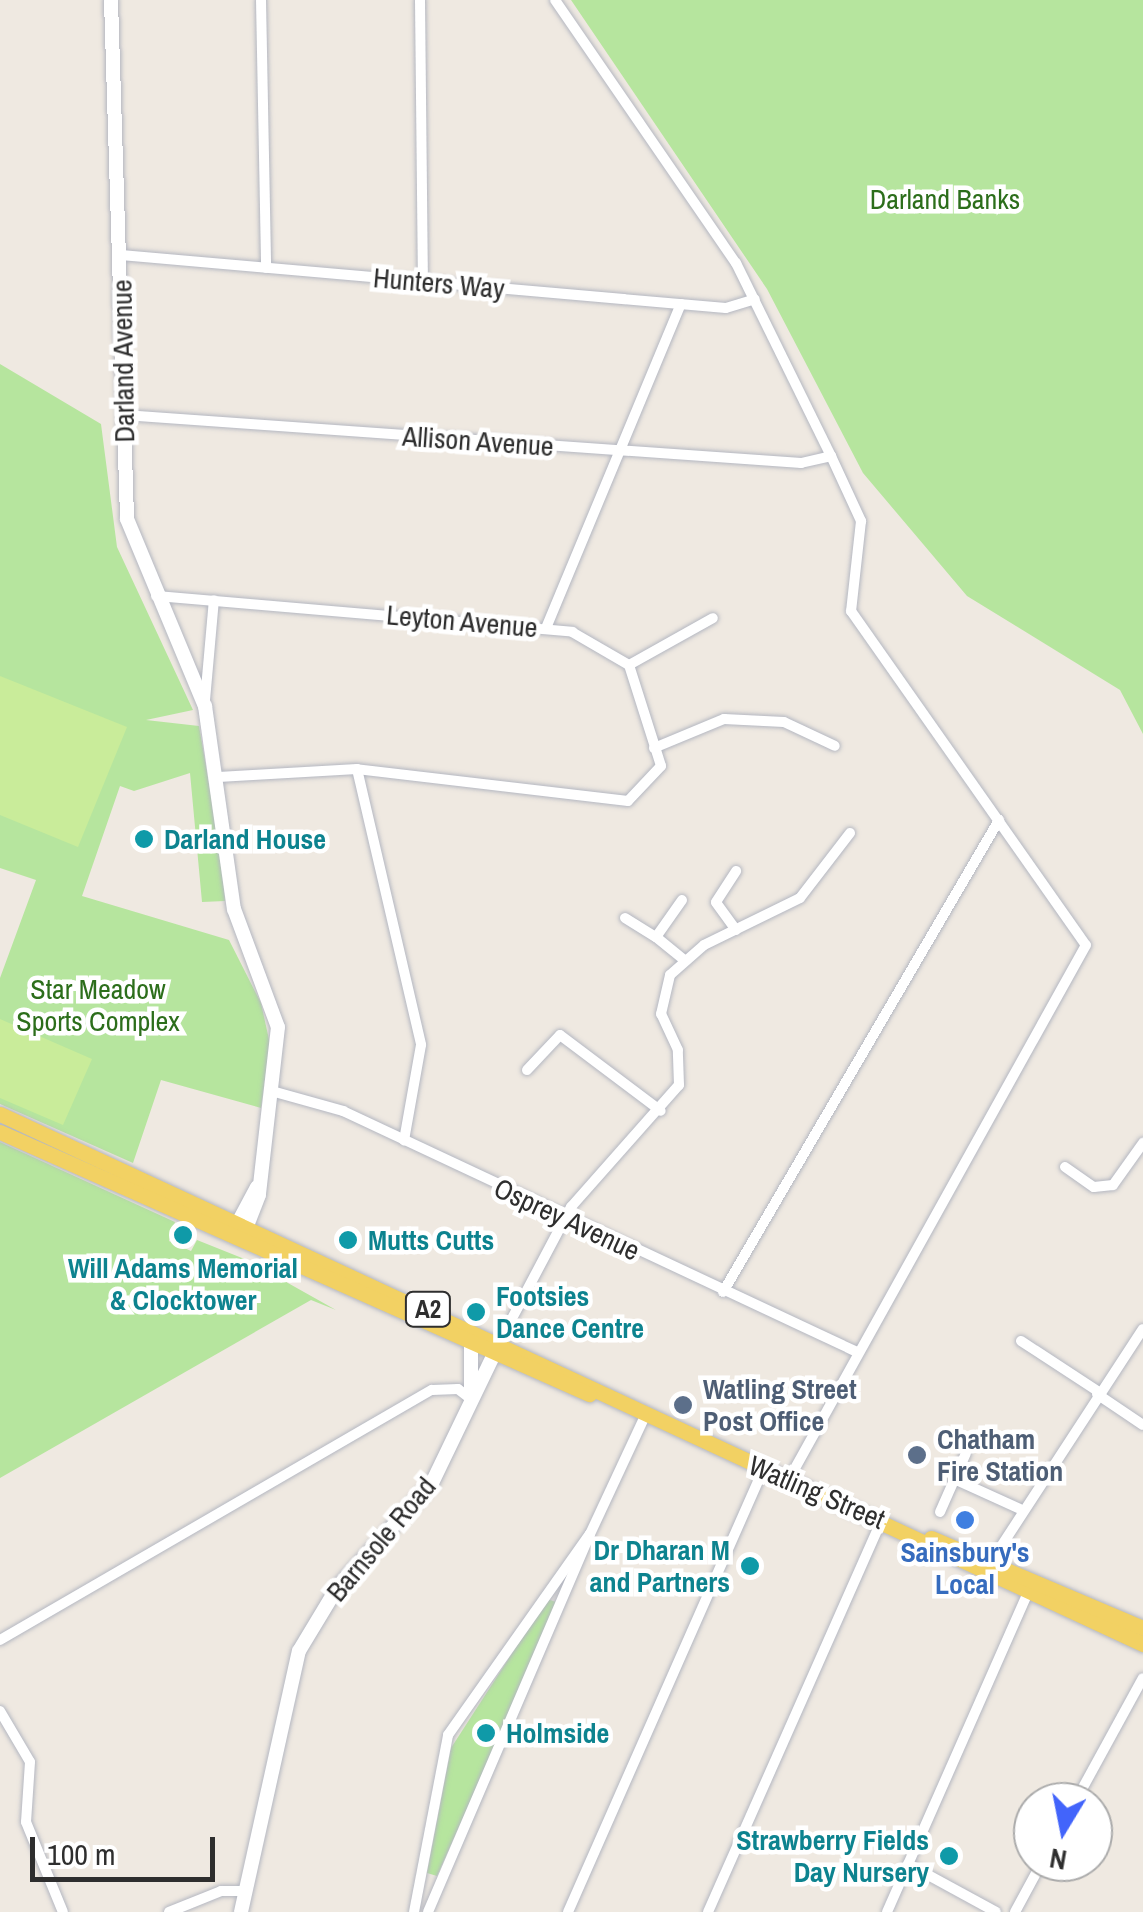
<!DOCTYPE html>
<html>
<head>
<meta charset="utf-8">
<style>
  body { margin:0 }
  #map { position:relative; width:1143px; height:1912px; overflow:hidden; background:#efe9e1; font-family:"Archivo Narrow",sans-serif }
  div>[style] { position:absolute }
  .green>* { inset:0; background:#b6e59e }
  .pitch>* { inset:0; background:#c9ec9a }
  .roads { filter:drop-shadow(0 0 2px #b4b7c1) drop-shadow(0 0 2px #b4b7c1) }
  .street>* { height:10px; margin:-5px; padding:0 5px; transform-origin:5px; border-radius:5px; background:#fff }
  .secondary>* { height:14px; margin:-7px; padding:0 7px; transform-origin:7px; border-radius:7px; background:#fff }
  .primary>* { height:15px; margin:-7.5px; padding:0 7.5px; transform-origin:7.5px; border-radius:7.5px; background:#f2d163 }
  .dots>* { width:28px; height:28px; translate:-50% -50%; box-sizing:border-box; border:5px solid #fff; border-radius:50% }
  span { translate:-50% -50%; white-space:nowrap; text-align:center; line-height:1.15; -webkit-text-stroke:9px #fff; paint-order:stroke }
  .shield-label span { padding:2px 8px; background:#fff; border:2px solid; border-radius:8px; -webkit-text-stroke-width:0 }
  .shield-label { font-size:25px; color:#2e2e2e; font-weight:700 }
  .park-label { font-size:28px; color:#2c6e1b }
  .street-label { font-size:28px; color:#2e2e2e }
  .culture-label { font-size:28px; color:#0d838f; font-weight:700 }
  .left { translate:0 -50%; text-align:left }
  .right { translate:-100% -50%; text-align:right }
  .service-label { font-size:28px; color:#4e5e75; font-weight:700 }
  .shop-label { font-size:28px; color:#366cbe; font-weight:700 }
  .north { position:absolute; left:1013px; top:1782px; width:100px; height:100px; box-sizing:border-box; background:#fff; border:2px solid #ababab; border-radius:50%; rotate:190deg; font-size:28px; font-weight:700; line-height:40px; text-align:center; color:#2e2e2e }
  .north::after { content:''; display:block; margin:auto; width:35px; height:45px; background:#4264fb; clip-path:polygon(50% 0,100% 100%,50% 72%,0 100%) }
  .scale { position:absolute; left:30px; top:1837px; width:185px; height:45px; box-sizing:border-box; border:5px solid #2e2e2e; border-top:0; padding-left:12px; font-size:30px; line-height:35px; white-space:nowrap; color:#2e2e2e; -webkit-text-stroke:8px #fff; paint-order:stroke }
</style>
</head>
<body>
<div id="map">
  <div class="green">
    <div style="clip-path:polygon(571px 0,1143px 0,1143px 734px,1120px 690px,967px 596px,863px 473px,767px 289px)"></div>
    <div style="clip-path:polygon(0 364px,101px 424px,117px 547px,193px 710px,146px 720px,199px 726px,222px 858px,225px 901px,202px 902px,190px 773px,134px 791px,120px 786px,82px 896px,229px 940px,261px 1003px,270px 1044px,261px 1108px,161px 1080px,133px 1163px,0 1104px,0 978px,36px 880px,0 868px)"></div>
    <div style="clip-path:polygon(0 1142px,175px 1222px,169px 1241px,191px 1251px,197px 1240px,247px 1260px,336px 1310px,311px 1300px,0 1478px)"></div>
    <div style="clip-path:polygon(547px 1599px,559px 1603px,437px 1876px,427px 1873px,451px 1748px)"></div>
  </div>
  <div class="pitch">
    <div style="clip-path:polygon(0 676px,127px 727px,78px 847px,0 815px)"></div>
    <div style="clip-path:polygon(0 1019px,92px 1059px,63px 1125px,0 1098px)"></div>
  </div>
  <div class="roads">
    <div class="street">
      <div style="left:261px;top:0;width:268px;rotate:88.9deg"></div>
      <div style="left:420px;top:0;width:282px;rotate:89.4deg"></div>
      <div style="left:555px;top:0;width:319px;rotate:55.5deg"></div>
      <div style="left:736px;top:263px;width:215px;rotate:63.8deg"></div>
      <div style="left:831px;top:456px;width:72px;rotate:65.2deg"></div>
      <div style="left:861px;top:521px;width:91px;rotate:96.3deg"></div>
      <div style="left:851px;top:611px;width:408px;rotate:54.9deg"></div>
      <div style="left:1086px;top:945px;width:611px;rotate:119.08deg"></div>
      <div style="left:121px;top:255px;width:607px;rotate:5.01deg"></div>
      <div style="left:726px;top:308px;width:30px;rotate:-17deg"></div>
      <div style="left:124px;top:415px;width:679px;rotate:4.06deg"></div>
      <div style="left:801px;top:463px;width:31px;rotate:-13deg"></div>
      <div style="left:156px;top:596px;width:418px;rotate:4.9deg"></div>
      <div style="left:572px;top:632px;width:66px;rotate:30.1deg"></div>
      <div style="left:629px;top:665px;width:106px;rotate:72.4deg"></div>
      <div style="left:661px;top:766px;width:48px;rotate:133.3deg"></div>
      <div style="left:628px;top:801px;width:273px;rotate:-173.3deg"></div>
      <div style="left:357px;top:769px;width:139px;rotate:176.7deg"></div>
      <div style="left:546px;top:628px;width:351px;rotate:-67.4deg"></div>
      <div style="left:629px;top:665px;width:96px;rotate:-29.2deg"></div>
      <div style="left:205px;top:700px;width:100px;rotate:-84.9deg"></div>
      <div style="left:654px;top:748px;width:76px;rotate:-22.5deg"></div>
      <div style="left:724px;top:719px;width:60px;rotate:2.9deg"></div>
      <div style="left:784px;top:722px;width:56px;rotate:25.2deg"></div>
      <div style="left:357px;top:769px;width:283px;rotate:76.9deg"></div>
      <div style="left:421px;top:1045px;width:97px;rotate:100.1deg"></div>
      <div style="left:682px;top:900px;width:45px;rotate:125.1deg"></div>
      <div style="left:656px;top:937px;width:35px;rotate:39deg"></div>
      <div style="left:625px;top:918px;width:36px;rotate:32deg"></div>
      <div style="left:736px;top:930px;width:34px;rotate:-126deg"></div>
      <div style="left:716px;top:902px;width:37px;rotate:-57deg"></div>
      <div style="left:527px;top:1070px;width:48px;rotate:-46.7deg"></div>
      <div style="left:560px;top:1035px;width:126px;rotate:37deg"></div>
      <div style="left:275px;top:1092px;width:71px;rotate:15.6deg"></div>
      <div style="left:343px;top:1111px;width:568px;rotate:25.12deg"></div>
      <div style="left:1065px;top:1167px;width:35px;rotate:35deg"></div>
      <div style="left:1094px;top:1187px;width:19px;rotate:-6deg"></div>
      <div style="left:1113px;top:1185px;width:52px;rotate:-54.5deg"></div>
      <div style="left:723px;top:1292px;width:547px;rotate:-59.68deg"></div>
      <div style="left:1021px;top:1341px;width:93px;rotate:33.2deg"></div>
      <div style="left:499px;top:1343px;width:154px;rotate:-62.1deg"></div>
      <div style="left:571px;top:1207px;width:163px;rotate:-48.5deg"></div>
      <div style="left:679px;top:1085px;width:35px;rotate:-92deg"></div>
      <div style="left:678px;top:1050px;width:40px;rotate:-115deg"></div>
      <div style="left:661px;top:1014px;width:40px;rotate:-77deg"></div>
      <div style="left:670px;top:975px;width:45px;rotate:-41.4deg"></div>
      <div style="left:704px;top:945px;width:107px;rotate:-26.1deg"></div>
      <div style="left:800px;top:898px;width:82px;rotate:-52.4deg"></div>
      <div style="left:1097px;top:1394px;width:55px;rotate:34deg"></div>
      <div style="left:954px;top:1479px;width:72px;rotate:24.4deg"></div>
      <div style="left:940px;top:1512px;width:64px;rotate:-66.2deg"></div>
      <div style="left:590px;top:1534px;width:130px;rotate:-65deg"></div>
      <div style="left:987px;top:1568px;width:285px;rotate:-56.9deg"></div>
      <div style="left:0;top:1640px;width:499px;rotate:-30.1deg"></div>
      <div style="left:432px;top:1390px;width:26px;rotate:-2deg"></div>
      <div style="left:458px;top:1389px;width:18px;rotate:38deg"></div>
      <div style="left:0;top:1711px;width:59px;rotate:59.5deg"></div>
      <div style="left:30px;top:1762px;width:60px;rotate:93.8deg"></div>
      <div style="left:26px;top:1822px;width:97px;rotate:67.7deg"></div>
      <div style="left:1075px;top:1802px;width:141px;rotate:-61.3deg"></div>
      <div style="left:908px;top:1864px;width:100px;rotate:28.6deg"></div>
      <div style="left:169px;top:1912px;width:56px;rotate:-22deg"></div>
      <div style="left:221px;top:1891px;width:26px"></div>
      <div style="left:414px;top:1912px;width:180px;rotate:-79.1deg"></div>
      <div style="left:448px;top:1735px;width:246px;rotate:-54.8deg"></div>
      <div style="left:590px;top:1534px;width:411px;rotate:113.2deg"></div>
      <div style="left:568px;top:1912px;width:484px;rotate:-66.2deg"></div>
      <div style="left:708px;top:1912px;width:429px;rotate:-66.1deg"></div>
      <div style="left:887px;top:1912px;width:349px;rotate:-66.2deg"></div>
      <div style="left:1015px;top:1912px;width:57px;rotate:-61.6deg"></div>
    </div>
    <div class="secondary">
      <div style="left:111px;top:0;width:519px;rotate:88.23deg"></div>
      <div style="left:127px;top:519px;width:203px;rotate:67.4deg"></div>
      <div style="left:205px;top:706px;width:205px;rotate:81.9deg"></div>
      <div style="left:234px;top:909px;width:126px;rotate:69.6deg"></div>
      <div style="left:278px;top:1027px;width:169px;rotate:96.5deg"></div>
      <div style="left:259px;top:1195px;width:44px;rotate:111.3deg"></div>
      <div style="left:232px;top:1234px;width:53px;rotate:-62deg"></div>
      <div style="left:471px;top:1390px;width:43px;rotate:-90deg"></div>
      <div style="left:241px;top:1912px;width:267px;rotate:-77.5deg"></div>
      <div style="left:299px;top:1651px;width:74px;rotate:-58.9deg"></div>
      <div style="left:337px;top:1588px;width:142px;rotate:-47.9deg"></div>
      <div style="left:432px;top:1483px;width:154px;rotate:-64.3deg"></div>
    </div>
    <div class="primary">
      <div style="left:0;top:1114px;width:1260px;rotate:24.88deg"></div>
      <div style="left:0;top:1132px;width:645px;rotate:23.98deg"></div>
      <div style="left:931px;top:1538px;width:230px;rotate:23deg"></div>
    </div>
  </div>
  <div class="dots">
    <div style="left:144px;top:839px;background:#0f9aa8"></div>
    <div style="left:183px;top:1235px;background:#0f9aa8"></div>
    <div style="left:348px;top:1240px;background:#0f9aa8"></div>
    <div style="left:476px;top:1312px;background:#0f9aa8"></div>
    <div style="left:683px;top:1405px;background:#5c6f8a"></div>
    <div style="left:917px;top:1455px;background:#5c6f8a"></div>
    <div style="left:965px;top:1520px;background:#3f7fe0"></div>
    <div style="left:750px;top:1566px;background:#0f9aa8"></div>
    <div style="left:486px;top:1733px;background:#0f9aa8"></div>
    <div style="left:949px;top:1856px;background:#0f9aa8"></div>
  </div>
  <div class="shield-label">
    <span style="left:428px;top:1309px">A2</span>
  </div>
  <div class="park-label">
    <span style="left:945px;top:199px">Darland Banks</span>
    <span style="left:98px;top:1005px">Star Meadow<br>Sports Complex</span>
  </div>
  <div class="street-label">
    <span style="left:439px;top:283px;rotate:5deg">Hunters Way</span>
    <span style="left:123px;top:361px;rotate:-91deg">Darland Avenue</span>
    <span style="left:478px;top:441px;rotate:4deg">Allison Avenue</span>
    <span style="left:462px;top:621px;rotate:5deg">Leyton Avenue</span>
    <span style="left:567px;top:1219px;rotate:25deg">Osprey Avenue</span>
    <span style="left:817px;top:1492px;rotate:23deg">Watling Street</span>
    <span style="left:381px;top:1539px;rotate:-50deg">Barnsole Road</span>
  </div>
  <div class="culture-label">
    <span class="left" style="left:164px;top:839px">Darland House</span>
    <span class="left" style="left:368px;top:1240px">Mutts Cutts</span>
    <span style="left:183px;top:1284px">Will Adams Memorial<br>&amp; Clocktower</span>
    <span class="left" style="left:496px;top:1312px">Footsies<br>Dance Centre</span>
    <span class="right" style="left:730px;top:1566px">Dr Dharan M<br>and Partners</span>
    <span class="left" style="left:506px;top:1733px">Holmside</span>
    <span class="right" style="left:929px;top:1856px">Strawberry Fields<br>Day Nursery</span>
  </div>
  <div class="service-label">
    <span class="left" style="left:703px;top:1405px">Watling Street<br>Post Office</span>
    <span class="left" style="left:937px;top:1455px">Chatham<br>Fire Station</span>
  </div>
  <div class="shop-label">
    <span style="left:965px;top:1568px">Sainsbury's<br>Local</span>
  </div>
  <div class="north">N</div>
  <div class="scale">100 m</div>
</div>
</body>
</html>
